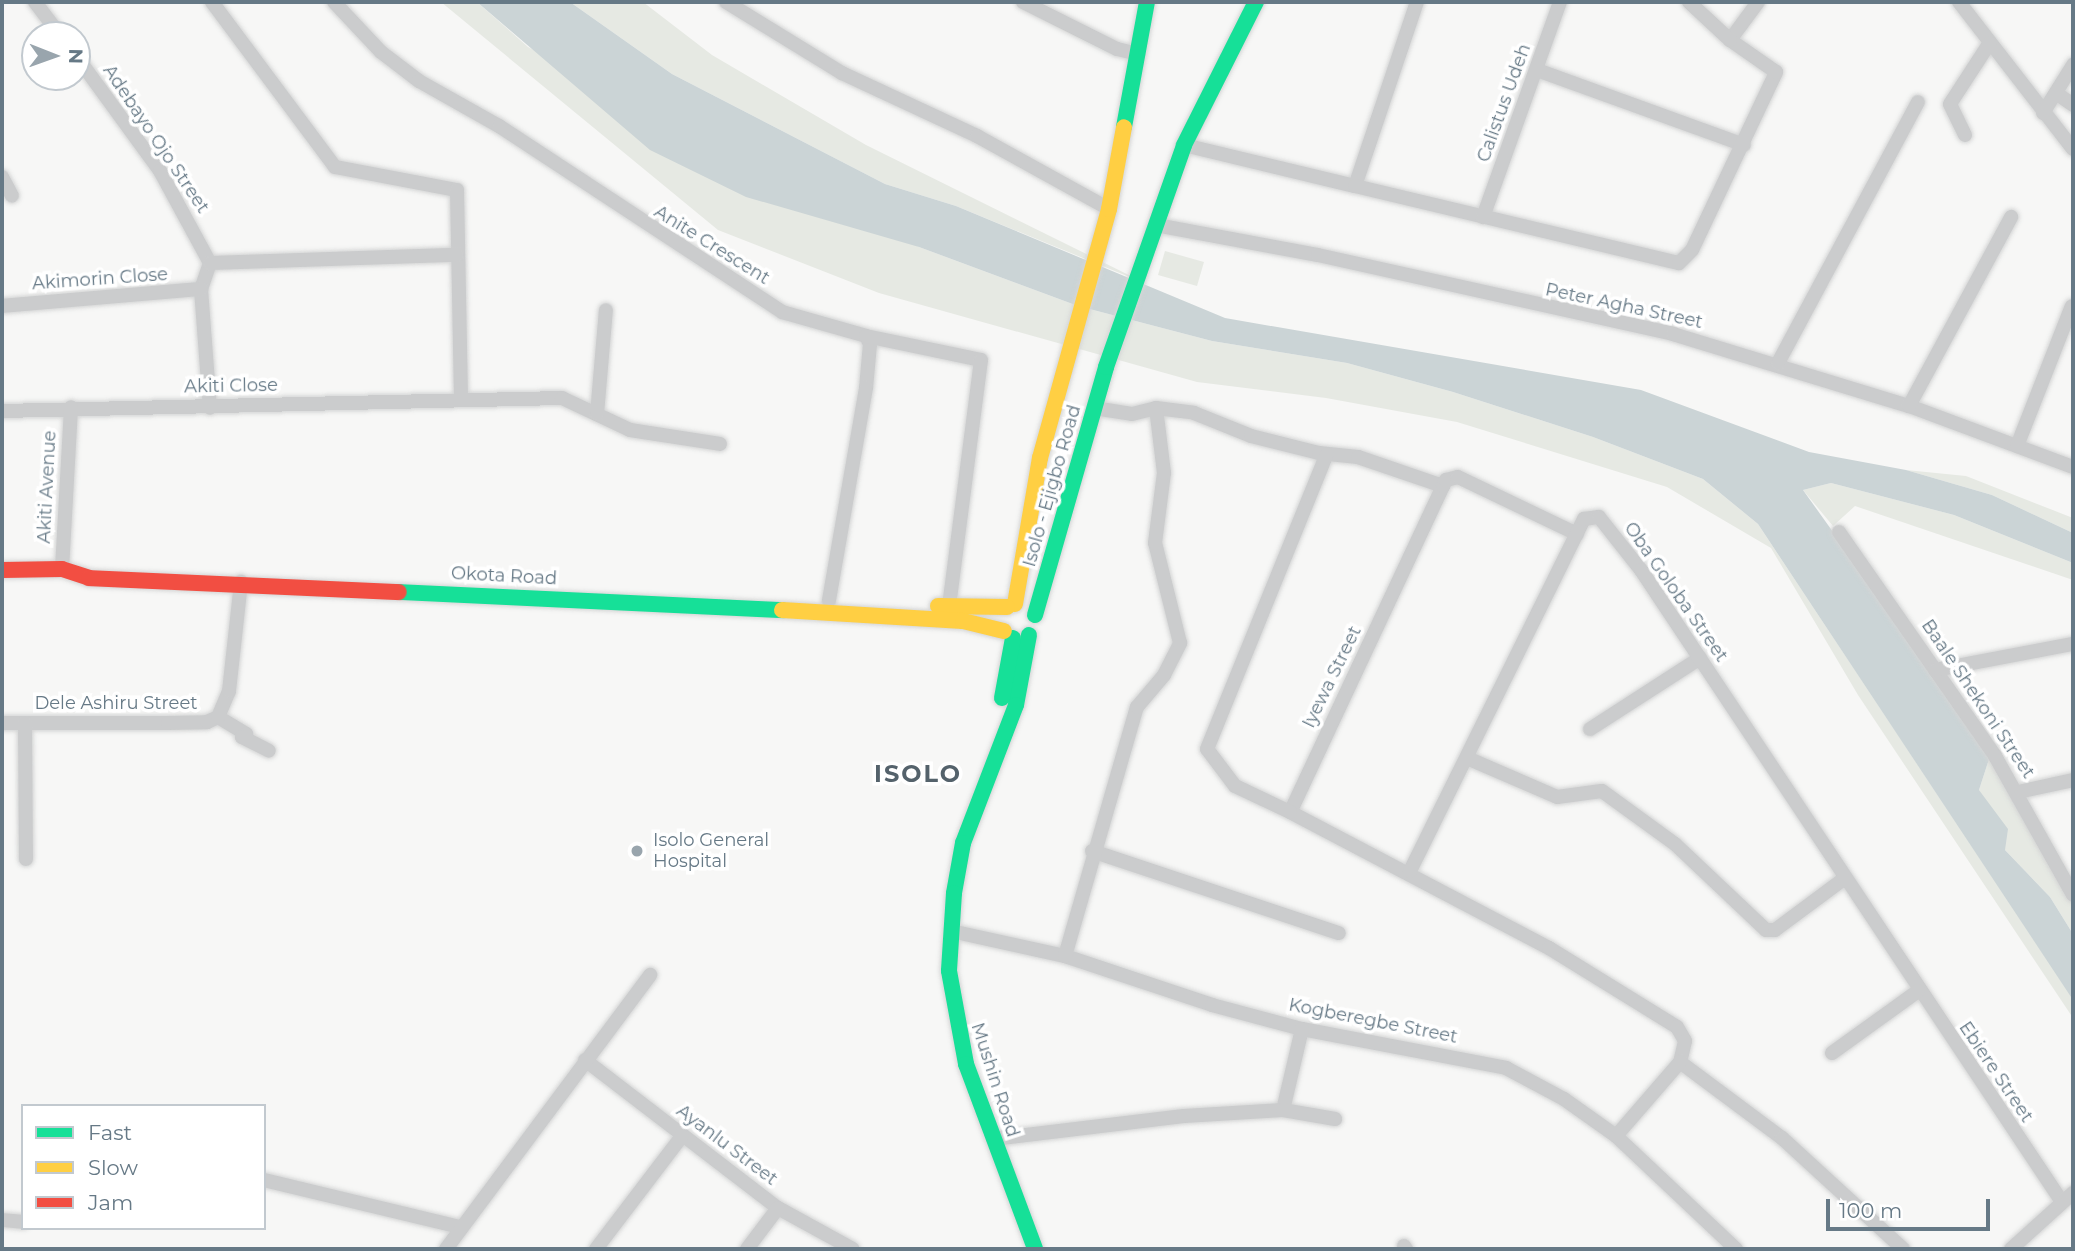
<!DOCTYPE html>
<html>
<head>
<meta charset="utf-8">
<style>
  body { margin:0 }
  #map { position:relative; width:2075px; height:1251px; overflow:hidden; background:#f7f7f6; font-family:Montserrat,sans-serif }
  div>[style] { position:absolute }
  .green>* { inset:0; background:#e6e9e3 }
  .water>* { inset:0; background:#cbd4d6 }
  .roads { filter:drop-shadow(0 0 2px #d4d5d5) drop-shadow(0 0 2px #d4d5d5) }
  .street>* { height:14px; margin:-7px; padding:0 7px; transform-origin:7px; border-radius:7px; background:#cbcccd }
  .fast>* { height:16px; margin:-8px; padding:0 8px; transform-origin:8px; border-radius:8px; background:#16e098 }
  .slow>* { height:16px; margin:-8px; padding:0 8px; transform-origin:8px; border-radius:8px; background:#ffcf43 }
  .jam>* { height:16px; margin:-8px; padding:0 8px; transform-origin:8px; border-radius:8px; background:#f24e42 }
  .dots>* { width:19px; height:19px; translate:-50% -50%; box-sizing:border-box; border:4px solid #fff; border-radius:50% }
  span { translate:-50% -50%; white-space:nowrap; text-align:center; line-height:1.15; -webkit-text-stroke:7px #fff; paint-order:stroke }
  .street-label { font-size:18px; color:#667986 }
  .poi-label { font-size:18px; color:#667986 }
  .left { translate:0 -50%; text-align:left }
  .district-label { font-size:24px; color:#54626b; font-weight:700; letter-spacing:2px }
  .frame { position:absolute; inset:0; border:4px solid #667986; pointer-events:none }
  .legend { position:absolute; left:21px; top:1104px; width:245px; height:126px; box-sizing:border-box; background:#fff; border:2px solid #c2c9cf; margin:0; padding:9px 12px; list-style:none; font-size:21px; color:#667986 }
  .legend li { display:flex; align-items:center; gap:14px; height:35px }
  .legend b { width:35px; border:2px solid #c2c9cf }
  .north { position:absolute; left:21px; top:21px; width:70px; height:70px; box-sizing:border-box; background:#fff; border:2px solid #c2c9cf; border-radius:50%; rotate:91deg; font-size:19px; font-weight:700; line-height:28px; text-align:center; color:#667986 }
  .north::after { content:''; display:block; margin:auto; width:24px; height:32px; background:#99a5ad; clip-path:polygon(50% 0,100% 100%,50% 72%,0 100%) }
  .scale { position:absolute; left:1826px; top:1199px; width:164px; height:32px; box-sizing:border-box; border:4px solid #667986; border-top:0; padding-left:9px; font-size:21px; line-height:24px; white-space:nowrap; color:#667986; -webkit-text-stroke:5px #fff; paint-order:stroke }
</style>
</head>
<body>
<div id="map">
  <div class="green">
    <div style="clip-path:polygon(441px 2px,477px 2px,528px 47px,919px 247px,1078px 306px,1212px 341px,1347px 363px,1453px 392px,1593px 437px,1703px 479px,1758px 524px,2073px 999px,2073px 1018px,1858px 695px,1771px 548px,1667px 487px,1457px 422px,1326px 398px,1197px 382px,879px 293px,718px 230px)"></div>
    <div style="clip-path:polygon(570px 2px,643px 2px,712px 55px,866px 145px,1149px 285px,956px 206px,885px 184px,672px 74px)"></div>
    <div style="clip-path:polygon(1165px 251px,1204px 262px,1197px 286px,1158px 275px)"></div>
    <div style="clip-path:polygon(1906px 470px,1966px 476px,2073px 518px,2073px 533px,1992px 495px)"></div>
    <div style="clip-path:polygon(1831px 483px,1954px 515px,2073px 563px,2073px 580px,1855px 506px,1833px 526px,1803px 490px)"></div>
    <div style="clip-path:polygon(1991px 753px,2073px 882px,2073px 934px,2050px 897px,2005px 850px,1979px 790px)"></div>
  </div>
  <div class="water">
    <div style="clip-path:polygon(477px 2px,570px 2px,672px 74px,885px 184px,956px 206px,1225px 318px,1641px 390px,1809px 452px,1906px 470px,1992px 495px,2073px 533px,2073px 563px,1954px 515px,1831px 483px,1803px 490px,1991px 753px,1979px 790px,2008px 829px,2005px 850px,2050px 897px,2073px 934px,2073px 1000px,1758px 524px,1703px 479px,1593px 437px,1453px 392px,1347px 363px,1212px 341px,1078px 306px,919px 247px,746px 197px,650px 150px)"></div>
  </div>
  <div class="roads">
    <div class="street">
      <div style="left:35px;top:2px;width:41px;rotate:52.9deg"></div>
      <div style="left:212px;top:2px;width:206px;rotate:53.3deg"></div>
      <div style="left:335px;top:167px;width:124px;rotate:10.7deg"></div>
      <div style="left:457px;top:190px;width:208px;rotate:88.9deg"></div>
      <div style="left:334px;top:2px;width:69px;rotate:46.8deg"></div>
      <div style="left:381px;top:52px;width:48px;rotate:37.3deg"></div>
      <div style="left:419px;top:81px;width:92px;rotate:29.4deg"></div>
      <div style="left:499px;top:126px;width:339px;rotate:33.3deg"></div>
      <div style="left:782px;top:312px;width:87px;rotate:15.9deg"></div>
      <div style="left:866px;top:336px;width:9px;rotate:63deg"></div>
      <div style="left:870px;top:344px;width:44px;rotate:95.2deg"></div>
      <div style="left:866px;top:388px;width:216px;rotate:99.9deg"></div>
      <div style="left:726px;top:2px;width:136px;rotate:31.5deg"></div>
      <div style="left:842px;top:73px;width:149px;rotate:25deg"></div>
      <div style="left:977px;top:136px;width:151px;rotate:28.9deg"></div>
      <div style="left:1023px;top:2px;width:105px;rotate:26.6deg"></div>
      <div style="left:1117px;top:49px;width:22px;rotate:13deg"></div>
      <div style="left:1959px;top:2px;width:186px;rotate:52.2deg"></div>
      <div style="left:1730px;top:40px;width:47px;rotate:-53.6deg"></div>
      <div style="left:77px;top:57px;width:141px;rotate:53.9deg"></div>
      <div style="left:160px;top:171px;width:105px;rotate:61.5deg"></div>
      <div style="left:210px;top:263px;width:28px;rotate:109deg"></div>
      <div style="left:201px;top:289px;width:119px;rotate:85.7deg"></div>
      <div style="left:1537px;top:70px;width:220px;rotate:19.9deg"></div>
      <div style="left:2056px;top:93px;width:21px;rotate:35deg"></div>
      <div style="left:2043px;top:113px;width:57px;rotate:-58deg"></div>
      <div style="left:1965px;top:135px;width:34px;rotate:-116deg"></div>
      <div style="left:1950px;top:104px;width:72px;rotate:-57deg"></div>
      <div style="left:1184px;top:145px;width:176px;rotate:13.5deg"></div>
      <div style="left:1355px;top:186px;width:194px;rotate:-71.4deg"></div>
      <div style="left:2px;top:177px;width:21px;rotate:62deg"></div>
      <div style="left:1355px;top:186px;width:333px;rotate:13.4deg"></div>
      <div style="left:1679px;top:263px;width:18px;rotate:-45deg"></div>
      <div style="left:1692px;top:250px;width:197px;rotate:-64.7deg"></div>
      <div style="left:1776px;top:72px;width:56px;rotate:-145.2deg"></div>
      <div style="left:1730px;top:40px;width:56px;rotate:-137.2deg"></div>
      <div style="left:1483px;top:217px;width:228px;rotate:-70.3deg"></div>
      <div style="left:1156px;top:225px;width:165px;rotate:10.5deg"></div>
      <div style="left:1318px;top:255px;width:364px;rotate:12.5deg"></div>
      <div style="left:1673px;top:334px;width:247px;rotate:17deg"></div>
      <div style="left:1909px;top:406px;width:175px;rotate:20.4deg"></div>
      <div style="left:210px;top:263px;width:247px;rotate:-1.9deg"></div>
      <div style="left:2px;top:306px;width:200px;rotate:-4.9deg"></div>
      <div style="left:866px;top:336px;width:117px;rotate:11.8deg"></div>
      <div style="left:981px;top:360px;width:249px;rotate:97.4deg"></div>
      <div style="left:1778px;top:363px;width:296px;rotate:-61.8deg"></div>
      <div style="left:1909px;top:406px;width:215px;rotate:-61.6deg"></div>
      <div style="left:1094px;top:408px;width:38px;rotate:9deg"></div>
      <div style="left:1132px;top:414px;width:25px;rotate:-14deg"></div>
      <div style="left:1156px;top:408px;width:38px;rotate:7deg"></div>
      <div style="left:1194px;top:413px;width:61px;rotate:22deg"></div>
      <div style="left:1251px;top:436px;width:70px;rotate:14deg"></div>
      <div style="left:1319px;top:453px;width:39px;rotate:6deg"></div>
      <div style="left:1358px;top:457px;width:90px;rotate:18.8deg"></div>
      <div style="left:1443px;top:486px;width:360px;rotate:115.1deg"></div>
      <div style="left:1290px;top:812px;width:293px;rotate:27.7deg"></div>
      <div style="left:1549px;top:948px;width:150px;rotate:31.7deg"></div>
      <div style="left:1677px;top:1027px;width:16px;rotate:60deg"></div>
      <div style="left:1685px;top:1041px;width:22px;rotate:103deg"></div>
      <div style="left:1680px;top:1062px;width:127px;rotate:36.7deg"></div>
      <div style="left:1782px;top:1138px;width:164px;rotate:42.5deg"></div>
      <div style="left:2px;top:411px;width:560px;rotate:-1.33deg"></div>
      <div style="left:562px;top:398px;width:75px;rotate:25.2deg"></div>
      <div style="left:630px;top:430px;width:91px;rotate:8.8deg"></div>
      <div style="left:597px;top:414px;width:104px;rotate:-85.1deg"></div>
      <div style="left:2017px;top:446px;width:150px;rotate:-68.6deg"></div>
      <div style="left:1443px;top:486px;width:7px;rotate:-63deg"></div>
      <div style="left:1446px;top:480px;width:12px;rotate:-14deg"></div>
      <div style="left:1458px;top:477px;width:132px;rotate:25.6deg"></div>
      <div style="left:1839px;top:532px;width:273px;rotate:55.1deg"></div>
      <div style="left:1995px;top:756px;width:159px;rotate:60.7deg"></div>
      <div style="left:62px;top:569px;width:162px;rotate:-86.8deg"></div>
      <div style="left:1935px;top:670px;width:140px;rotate:-10.7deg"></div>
      <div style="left:218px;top:717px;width:33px;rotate:31deg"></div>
      <div style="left:246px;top:734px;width:5px;rotate:143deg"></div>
      <div style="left:242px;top:737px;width:30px;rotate:27deg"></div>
      <div style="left:2px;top:723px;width:166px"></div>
      <div style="left:168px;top:723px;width:39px;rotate:-1deg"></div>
      <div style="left:207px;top:722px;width:12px;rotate:-24deg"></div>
      <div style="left:218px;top:717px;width:28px;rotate:-67deg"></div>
      <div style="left:229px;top:691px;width:110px;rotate:-83.7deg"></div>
      <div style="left:25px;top:723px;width:136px;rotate:89.6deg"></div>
      <div style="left:1590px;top:729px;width:131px;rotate:-32.8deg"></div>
      <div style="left:1467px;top:758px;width:98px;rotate:23.4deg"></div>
      <div style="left:1557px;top:797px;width:45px;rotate:-7.6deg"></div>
      <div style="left:1602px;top:791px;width:90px;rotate:36deg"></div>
      <div style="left:1675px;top:844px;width:125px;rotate:43.4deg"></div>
      <div style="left:1766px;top:930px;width:9px"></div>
      <div style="left:1775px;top:930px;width:87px;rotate:-36.6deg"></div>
      <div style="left:2018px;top:792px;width:56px;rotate:-12.3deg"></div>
      <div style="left:1290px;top:812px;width:61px;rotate:-154.7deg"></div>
      <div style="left:1235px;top:786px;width:46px;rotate:-127.1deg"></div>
      <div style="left:1207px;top:749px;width:318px;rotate:-67.9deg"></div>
      <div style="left:1092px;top:851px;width:260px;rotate:18.4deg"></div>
      <div style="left:1410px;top:871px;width:393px;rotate:-63.7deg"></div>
      <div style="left:1584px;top:519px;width:15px;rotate:-8deg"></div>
      <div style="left:1599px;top:517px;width:68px;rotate:51.6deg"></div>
      <div style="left:1641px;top:570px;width:759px;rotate:56.33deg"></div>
      <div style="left:951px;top:931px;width:117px;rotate:12.4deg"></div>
      <div style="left:1065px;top:956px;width:155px;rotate:18.4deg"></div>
      <div style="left:1212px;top:1005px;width:93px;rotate:14.9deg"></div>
      <div style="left:1302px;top:1029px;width:208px;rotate:10.8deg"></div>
      <div style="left:1506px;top:1068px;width:66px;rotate:28.1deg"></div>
      <div style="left:1564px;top:1099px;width:64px;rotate:35.4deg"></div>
      <div style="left:1616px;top:1136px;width:165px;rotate:43.3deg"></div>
      <div style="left:1065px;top:956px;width:259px;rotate:-73.9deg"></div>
      <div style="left:1137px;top:707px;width:42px;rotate:-49.8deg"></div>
      <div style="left:1164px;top:675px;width:36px;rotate:-63deg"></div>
      <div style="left:1180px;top:643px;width:103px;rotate:-104deg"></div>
      <div style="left:1155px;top:543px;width:71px;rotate:-82.7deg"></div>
      <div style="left:1164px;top:473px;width:65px;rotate:-97deg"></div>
      <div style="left:1832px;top:1053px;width:106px;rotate:-35.8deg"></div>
      <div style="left:585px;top:1060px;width:243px;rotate:37.5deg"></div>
      <div style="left:778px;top:1208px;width:85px;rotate:28.7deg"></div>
      <div style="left:1283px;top:1110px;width:83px;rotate:-76.8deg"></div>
      <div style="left:1616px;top:1136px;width:98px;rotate:-49.1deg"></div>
      <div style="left:993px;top:1139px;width:192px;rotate:-6.9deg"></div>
      <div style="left:1184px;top:1116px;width:99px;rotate:-3.5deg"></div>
      <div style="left:1283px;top:1110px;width:53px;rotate:9.8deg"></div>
      <div style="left:264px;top:1180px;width:202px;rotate:13.5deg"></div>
      <div style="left:2px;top:1220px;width:21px;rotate:5deg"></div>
      <div style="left:1404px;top:1246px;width:4px;rotate:56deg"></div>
      <div style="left:446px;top:1249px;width:342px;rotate:-53.3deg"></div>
      <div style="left:596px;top:1249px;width:142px;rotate:-52.7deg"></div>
      <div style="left:747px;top:1249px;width:51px;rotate:-52.9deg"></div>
      <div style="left:2011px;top:1249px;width:84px;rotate:-42.1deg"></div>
    </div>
    <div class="fast">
      <div style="left:1124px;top:127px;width:127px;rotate:-79.6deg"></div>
      <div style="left:399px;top:592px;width:383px;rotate:2.7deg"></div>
      <div style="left:1035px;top:615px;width:258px;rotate:-74deg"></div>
      <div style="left:1106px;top:367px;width:235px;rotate:-70.6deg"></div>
      <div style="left:1184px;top:145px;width:160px;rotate:-63.3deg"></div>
      <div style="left:1029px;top:635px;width:71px;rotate:100.5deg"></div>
      <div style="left:1016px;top:705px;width:148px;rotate:111deg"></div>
      <div style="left:963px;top:843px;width:51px;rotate:100.2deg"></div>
      <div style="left:954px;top:893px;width:78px;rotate:93.7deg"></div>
      <div style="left:949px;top:971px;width:95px;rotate:79.6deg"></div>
      <div style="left:966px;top:1064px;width:197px;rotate:69.5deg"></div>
      <div style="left:1002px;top:698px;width:61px;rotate:-79.6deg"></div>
    </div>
    <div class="slow">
      <div style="left:1015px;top:604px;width:148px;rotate:-80.3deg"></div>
      <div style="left:1040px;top:458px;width:258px;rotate:-74.5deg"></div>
      <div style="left:1109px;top:209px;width:83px;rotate:-79.6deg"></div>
      <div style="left:938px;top:606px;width:69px;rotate:0.8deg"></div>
      <div style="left:782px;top:610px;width:181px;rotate:3.5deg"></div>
      <div style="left:963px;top:621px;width:42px;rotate:13.7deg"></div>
    </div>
    <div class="jam">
      <div style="left:2px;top:570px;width:60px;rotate:-1deg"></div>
      <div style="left:62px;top:569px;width:28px;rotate:18deg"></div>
      <div style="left:89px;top:578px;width:310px;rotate:2.6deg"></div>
    </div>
  </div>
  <div class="dots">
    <div style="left:637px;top:851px;background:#99a5ad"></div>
  </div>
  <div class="street-label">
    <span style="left:1504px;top:103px;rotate:-70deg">Calistus Udeh</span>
    <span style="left:156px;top:139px;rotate:56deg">Adebayo Ojo Street</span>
    <span style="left:712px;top:245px;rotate:32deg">Anite Crescent</span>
    <span style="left:100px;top:279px;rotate:-4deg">Akimorin Close</span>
    <span style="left:1624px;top:306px;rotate:12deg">Peter Agha Street</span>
    <span style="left:231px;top:386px;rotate:-1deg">Akiti Close</span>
    <span style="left:1052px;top:486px;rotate:-74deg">Isolo - Ejigbo Road</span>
    <span style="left:47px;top:487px;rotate:-87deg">Akiti Avenue</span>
    <span style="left:504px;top:576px;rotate:3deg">Okota Road</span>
    <span style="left:1676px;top:592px;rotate:55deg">Oba Goloba Street</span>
    <span style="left:1332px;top:677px;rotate:-64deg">Iyewa Street</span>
    <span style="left:1978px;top:699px;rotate:56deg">Baale Shekoni Street</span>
    <span style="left:116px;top:703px">Dele Ashiru Street</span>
    <span style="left:1373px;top:1021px;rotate:11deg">Kogberegbe Street</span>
    <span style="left:1996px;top:1072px;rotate:56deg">Ebiere Street</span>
    <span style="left:995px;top:1080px;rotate:72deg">Mushin Road</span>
    <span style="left:727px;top:1145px;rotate:37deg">Ayanlu Street</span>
  </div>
  <div class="poi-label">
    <span class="left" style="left:653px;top:851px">Isolo General<br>Hospital</span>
  </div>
  <div class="district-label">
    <span style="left:918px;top:774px">ISOLO</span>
  </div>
  <div class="frame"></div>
  <ul class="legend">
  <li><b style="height:9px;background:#16e098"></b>Fast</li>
  <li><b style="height:9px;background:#ffcf43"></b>Slow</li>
  <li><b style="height:9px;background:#f24e42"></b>Jam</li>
  </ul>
  <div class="north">N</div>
  <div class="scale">100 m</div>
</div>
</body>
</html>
